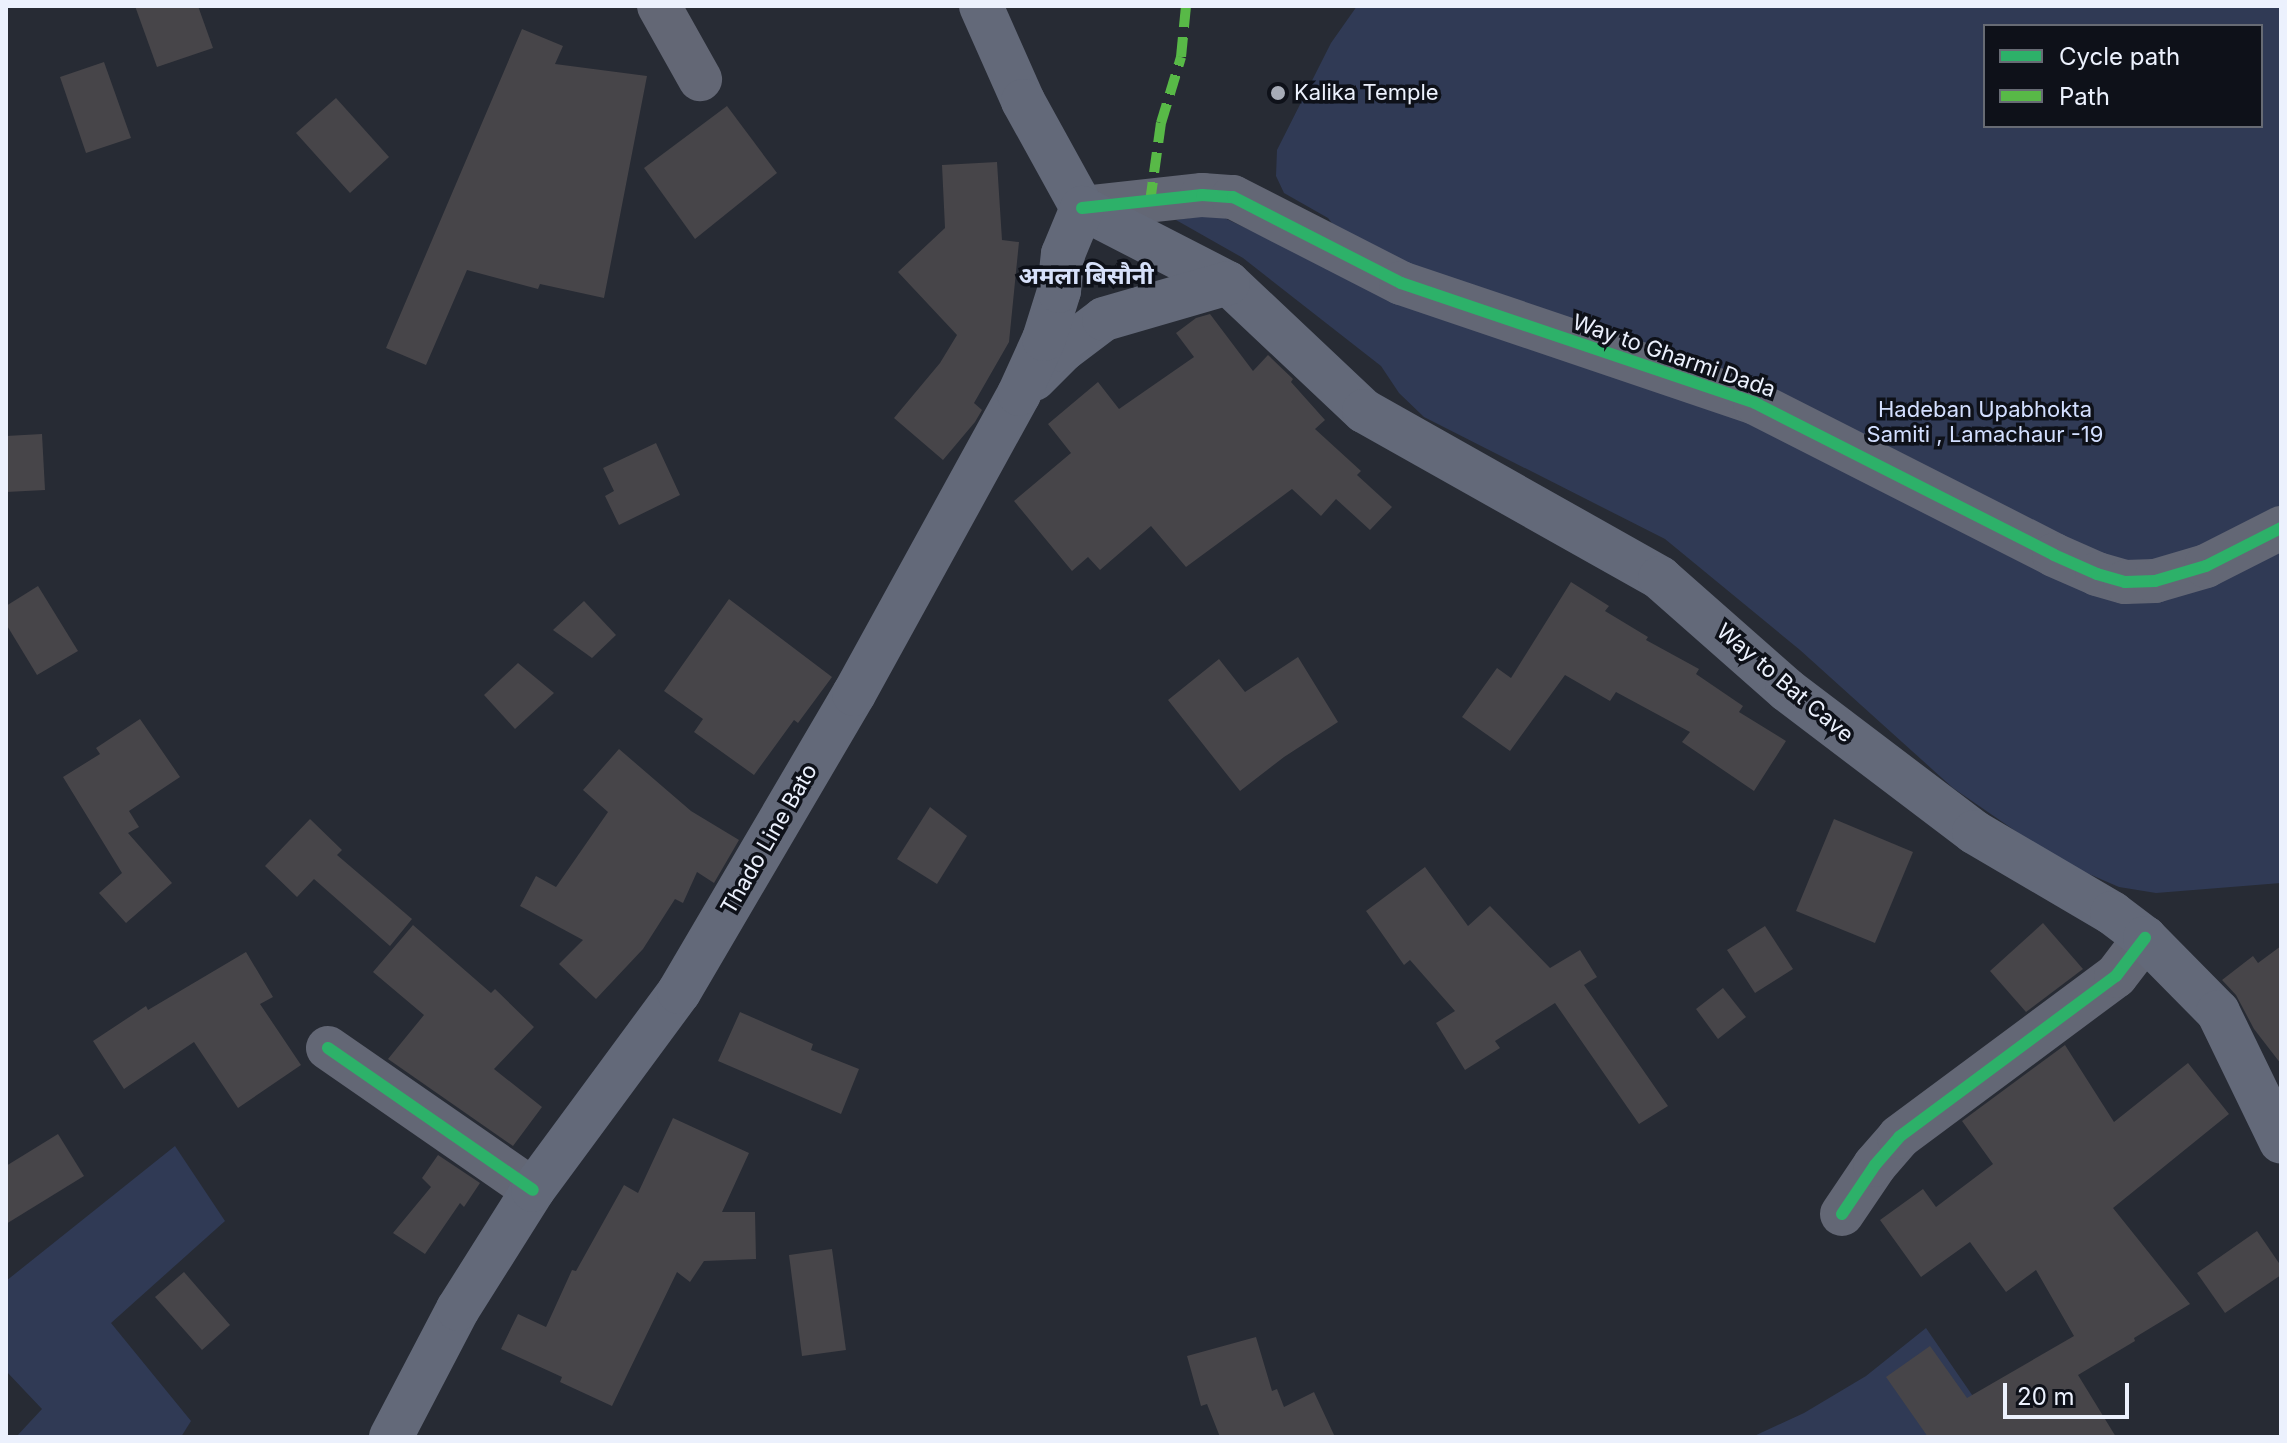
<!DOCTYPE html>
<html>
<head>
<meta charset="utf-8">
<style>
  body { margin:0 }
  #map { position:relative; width:2287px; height:1443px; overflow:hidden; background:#272b34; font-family:Inter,"Noto Sans Devanagari",sans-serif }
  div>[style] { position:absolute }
  .green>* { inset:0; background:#303a55 }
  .building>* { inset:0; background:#474549 }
  .minor>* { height:44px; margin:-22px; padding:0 22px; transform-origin:22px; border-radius:22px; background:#636775 }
  .major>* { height:44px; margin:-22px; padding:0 22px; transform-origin:22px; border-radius:22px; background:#636979 }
  .quiet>* { height:10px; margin-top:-5px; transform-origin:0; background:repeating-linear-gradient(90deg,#58b947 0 20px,transparent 0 30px) }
  .cycleway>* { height:12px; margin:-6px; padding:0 6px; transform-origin:6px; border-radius:6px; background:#2db169 }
  .dots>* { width:22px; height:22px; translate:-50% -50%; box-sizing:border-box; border:4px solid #0e1119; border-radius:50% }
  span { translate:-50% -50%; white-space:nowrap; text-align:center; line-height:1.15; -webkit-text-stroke:7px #0e1119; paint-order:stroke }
  .poi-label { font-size:22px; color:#ecf1fd }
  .left { translate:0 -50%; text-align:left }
  .street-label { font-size:22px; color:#ecf1fd }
  .park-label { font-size:22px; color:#d3dfff }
  .neighbourhood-label { font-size:24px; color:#d7e1fa; font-weight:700 }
  .frame { position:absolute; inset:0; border:8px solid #ecf1fd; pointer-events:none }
  .legend { position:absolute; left:1983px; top:24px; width:280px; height:104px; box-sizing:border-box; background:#0e1119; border:2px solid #676b74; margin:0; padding:10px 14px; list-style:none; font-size:24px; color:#ecf1fd }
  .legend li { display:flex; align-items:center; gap:16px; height:40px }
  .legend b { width:40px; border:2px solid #676b74 }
  .scale { position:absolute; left:2003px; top:1383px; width:126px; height:36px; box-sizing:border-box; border:4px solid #ecf1fd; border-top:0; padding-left:10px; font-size:24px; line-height:28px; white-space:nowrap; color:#ecf1fd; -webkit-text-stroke:6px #0e1119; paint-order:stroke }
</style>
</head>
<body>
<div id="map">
  <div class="green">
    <div style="clip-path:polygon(evenodd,1357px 6px,2281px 6px,2281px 883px,2156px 893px,2119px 887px,2059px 861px,1953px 788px,1800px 650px,1665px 539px,1424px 417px,1399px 393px,1381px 366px,1243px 258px,1176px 220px,1216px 214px,1365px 284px,1356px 255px,1328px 218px,1284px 193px,1276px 176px,1277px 150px,1331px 43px,1357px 6px,1985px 26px,2261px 26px,2261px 126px,1985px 126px,1985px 26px)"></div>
    <div style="clip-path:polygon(175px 1146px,225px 1221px,111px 1323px,191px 1421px,181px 1437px,16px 1437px,42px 1409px,6px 1371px,6px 1281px)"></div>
    <div style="clip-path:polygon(1926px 1328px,2001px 1437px,1752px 1437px,1804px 1413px,1866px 1376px)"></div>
  </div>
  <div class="building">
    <div style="clip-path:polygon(135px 6px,198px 6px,213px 48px,157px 67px)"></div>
    <div style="clip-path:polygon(522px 29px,563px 46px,555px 64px,647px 76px,604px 298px,540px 284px,538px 289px,467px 270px,426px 365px,386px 348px)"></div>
    <div style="clip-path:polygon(104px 62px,131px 138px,86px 153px,60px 77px)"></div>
    <div style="clip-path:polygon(336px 98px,389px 157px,350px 193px,296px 133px)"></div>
    <div style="clip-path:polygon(727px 106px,777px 173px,695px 239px,644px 168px)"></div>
    <div style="clip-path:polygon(997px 162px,1002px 240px,1019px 242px,1009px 342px,974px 403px,982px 410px,975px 422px,943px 460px,894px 418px,940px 363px,957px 335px,898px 272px,945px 228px,942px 165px)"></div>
    <div style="clip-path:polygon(1210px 314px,1253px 371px,1268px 355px,1293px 379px,1291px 382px,1325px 420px,1315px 429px,1361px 471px,1357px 475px,1392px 507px,1370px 530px,1336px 499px,1321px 516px,1292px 489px,1186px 567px,1151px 526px,1100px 570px,1088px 557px,1072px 571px,1014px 501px,1071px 453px,1048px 424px,1098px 382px,1119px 409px,1194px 357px,1176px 333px,1196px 318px)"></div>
    <div style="clip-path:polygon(42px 434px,45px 490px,6px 492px,6px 436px)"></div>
    <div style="clip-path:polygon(656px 443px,680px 495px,619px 525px,605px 496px,614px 491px,603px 468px)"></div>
    <div style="clip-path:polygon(1571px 582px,1609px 606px,1605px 611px,1648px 637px,1646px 640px,1699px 669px,1696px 674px,1743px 706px,1739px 712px,1786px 741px,1754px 791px,1682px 742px,1690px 732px,1616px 692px,1610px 701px,1565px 675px,1510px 751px,1462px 717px,1497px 668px,1511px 678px)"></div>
    <div style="clip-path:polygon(38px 586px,78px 651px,37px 675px,6px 624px,6px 606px)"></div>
    <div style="clip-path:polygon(729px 599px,832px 677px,798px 723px,794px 720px,754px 775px,694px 732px,703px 719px,664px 691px)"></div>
    <div style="clip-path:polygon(584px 601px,616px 635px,592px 658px,553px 630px)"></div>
    <div style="clip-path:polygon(1298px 657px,1338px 722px,1284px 757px,1240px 791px,1168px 700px,1219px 659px,1245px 692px)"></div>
    <div style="clip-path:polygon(518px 663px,554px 693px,515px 729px,484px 695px)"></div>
    <div style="clip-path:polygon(140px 719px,180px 777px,129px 811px,139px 827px,128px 833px,172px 883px,126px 923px,99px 893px,122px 873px,63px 777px,100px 754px,96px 748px)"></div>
    <div style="clip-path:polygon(619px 749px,691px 811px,739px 840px,714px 883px,697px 872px,683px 903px,675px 899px,643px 949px,596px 999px,559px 964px,583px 940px,520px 906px,536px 876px,556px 887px,608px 812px,583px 790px)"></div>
    <div style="clip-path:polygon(930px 807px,967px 836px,937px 884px,897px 859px)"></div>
    <div style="clip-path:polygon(310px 819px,342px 850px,337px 855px,412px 919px,390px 946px,314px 879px,297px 897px,265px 866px)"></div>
    <div style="clip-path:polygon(1834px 819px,1913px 852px,1875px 943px,1796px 911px)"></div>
    <div style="clip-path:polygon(1425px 867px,1468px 926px,1490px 906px,1550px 968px,1580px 950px,1597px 977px,1584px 985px,1668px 1106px,1639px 1124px,1555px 1003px,1495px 1041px,1500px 1048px,1465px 1070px,1436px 1023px,1455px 1011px,1410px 960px,1404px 965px,1366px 911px)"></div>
    <div style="clip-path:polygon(2043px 923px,2083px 969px,2026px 1012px,1990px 971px)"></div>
    <div style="clip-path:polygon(413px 925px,491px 993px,495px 989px,534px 1027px,494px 1069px,542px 1107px,513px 1146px,388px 1059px,424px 1015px,373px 972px)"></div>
    <div style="clip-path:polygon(1765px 926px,1793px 969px,1755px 993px,1727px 950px)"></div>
    <div style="clip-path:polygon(2281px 946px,2281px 1064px,2254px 1029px,2236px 995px,2222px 980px,2253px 956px,2258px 963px)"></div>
    <div style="clip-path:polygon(246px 952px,273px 997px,260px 1004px,301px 1065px,238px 1108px,194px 1042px,124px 1089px,93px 1041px,146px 1006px,148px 1010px)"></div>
    <div style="clip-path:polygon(1723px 988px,1746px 1017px,1718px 1039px,1696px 1009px)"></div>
    <div style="clip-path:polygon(740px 1012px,813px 1044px,811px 1050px,859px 1069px,841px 1114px,718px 1061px)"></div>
    <div style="clip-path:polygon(2065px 1045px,2114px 1122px,2188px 1063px,2229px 1114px,2113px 1208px,2190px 1304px,2134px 1338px,2135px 1341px,2078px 1375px,2116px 1437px,1928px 1437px,1886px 1377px,1930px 1346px,1967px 1398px,2074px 1336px,2036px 1270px,2006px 1292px,1970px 1242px,1921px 1277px,1880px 1220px,1923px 1189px,1936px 1207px,1993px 1164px,1962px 1121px)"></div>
    <div style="clip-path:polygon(673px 1118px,749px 1153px,722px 1212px,755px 1212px,756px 1259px,704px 1261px,690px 1282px,677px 1272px,612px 1406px,560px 1382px,562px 1377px,501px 1349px,518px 1314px,546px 1327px,572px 1270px,576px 1271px,624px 1185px,638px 1193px)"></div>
    <div style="clip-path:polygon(58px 1134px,84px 1176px,6px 1224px,6px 1166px)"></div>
    <div style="clip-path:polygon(438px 1155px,480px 1183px,464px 1207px,460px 1203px,425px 1254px,393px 1233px,431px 1187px,422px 1178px)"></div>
    <div style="clip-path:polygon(2257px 1231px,2281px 1266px,2281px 1275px,2225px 1313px,2197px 1273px)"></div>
    <div style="clip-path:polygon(832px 1249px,846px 1350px,802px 1356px,789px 1255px)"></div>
    <div style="clip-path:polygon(184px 1272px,230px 1325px,202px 1350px,155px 1297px)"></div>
    <div style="clip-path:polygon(1256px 1337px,1272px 1391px,1277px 1389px,1284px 1407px,1314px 1392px,1335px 1437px,1220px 1437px,1207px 1404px,1201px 1406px,1187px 1356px)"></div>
  </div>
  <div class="minor">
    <div style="left:659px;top:6px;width:84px;rotate:60.7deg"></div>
    <div style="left:1082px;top:208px;width:121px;rotate:-6.2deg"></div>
    <div style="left:1202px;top:195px;width:31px;rotate:4deg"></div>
    <div style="left:1233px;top:197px;width:189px;rotate:27.1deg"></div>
    <div style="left:1401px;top:283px;width:374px;rotate:18.7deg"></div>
    <div style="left:1755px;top:403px;width:335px;rotate:26.9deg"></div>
    <div style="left:2054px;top:555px;width:47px;rotate:23.8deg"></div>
    <div style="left:2097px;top:574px;width:29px;rotate:16deg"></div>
    <div style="left:2125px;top:582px;width:30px;rotate:-2deg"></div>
    <div style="left:2155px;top:581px;width:53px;rotate:-16.4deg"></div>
    <div style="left:2206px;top:566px;width:84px;rotate:-26.9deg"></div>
    <div style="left:328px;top:1048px;width:249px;rotate:34.7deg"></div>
    <div style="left:1842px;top:1214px;width:59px;rotate:-56deg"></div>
    <div style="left:1875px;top:1165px;width:37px;rotate:-49deg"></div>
    <div style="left:1899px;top:1137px;width:270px;rotate:-36.6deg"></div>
    <div style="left:2116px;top:976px;width:48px;rotate:-52.7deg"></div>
  </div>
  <div class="major">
    <div style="left:981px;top:6px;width:104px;rotate:66.1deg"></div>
    <div style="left:1023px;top:101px;width:122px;rotate:61.1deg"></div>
    <div style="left:1082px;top:208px;width:164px;rotate:27.2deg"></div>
    <div style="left:1228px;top:283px;width:187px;rotate:43.3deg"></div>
    <div style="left:1364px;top:411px;width:340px;rotate:29.4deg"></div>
    <div style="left:1660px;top:578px;width:169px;rotate:41.4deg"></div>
    <div style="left:1787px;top:690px;width:235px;rotate:37.2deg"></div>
    <div style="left:1974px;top:832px;width:160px;rotate:30.4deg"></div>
    <div style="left:2112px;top:913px;width:41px;rotate:37.1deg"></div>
    <div style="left:2145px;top:938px;width:104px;rotate:45.4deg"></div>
    <div style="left:2218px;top:1012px;width:144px;rotate:64.1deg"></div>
    <div style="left:1034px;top:379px;width:41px;rotate:-45deg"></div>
    <div style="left:1063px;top:350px;width:51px;rotate:-37.1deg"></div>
    <div style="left:1104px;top:319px;width:129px;rotate:-16.2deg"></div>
    <div style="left:391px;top:1437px;width:144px;rotate:-62.4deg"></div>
    <div style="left:458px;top:1309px;width:141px;rotate:-57.8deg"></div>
    <div style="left:533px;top:1190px;width:246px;rotate:-53.6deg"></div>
    <div style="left:679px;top:992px;width:346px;rotate:-59.6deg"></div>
    <div style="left:854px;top:694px;width:342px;rotate:-61.2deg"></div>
    <div style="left:1019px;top:394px;width:60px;rotate:-65.6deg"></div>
    <div style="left:1044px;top:339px;width:50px;rotate:-72.6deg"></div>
    <div style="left:1059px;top:291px;width:37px;rotate:-84deg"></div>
    <div style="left:1063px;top:254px;width:50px;rotate:-67.6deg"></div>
  </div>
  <div class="quiet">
    <div style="left:1150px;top:202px;width:80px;rotate:-82.1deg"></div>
    <div style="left:1161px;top:123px;width:69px;rotate:-73.1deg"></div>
    <div style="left:1181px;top:57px;width:51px;rotate:-84.4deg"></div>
  </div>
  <div class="cycleway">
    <div style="left:1082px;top:208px;width:121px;rotate:-6.2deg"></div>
    <div style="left:1202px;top:195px;width:31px;rotate:4deg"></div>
    <div style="left:1233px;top:197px;width:189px;rotate:27.1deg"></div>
    <div style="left:1401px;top:283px;width:374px;rotate:18.7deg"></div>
    <div style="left:1755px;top:403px;width:335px;rotate:26.9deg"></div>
    <div style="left:2054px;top:555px;width:47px;rotate:23.8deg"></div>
    <div style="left:2097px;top:574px;width:29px;rotate:16deg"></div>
    <div style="left:2125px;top:582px;width:30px;rotate:-2deg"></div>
    <div style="left:2155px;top:581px;width:53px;rotate:-16.4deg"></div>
    <div style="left:2206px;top:566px;width:84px;rotate:-26.9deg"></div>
    <div style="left:328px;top:1048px;width:249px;rotate:34.7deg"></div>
    <div style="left:1842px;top:1214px;width:59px;rotate:-56deg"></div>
    <div style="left:1875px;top:1165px;width:37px;rotate:-49deg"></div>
    <div style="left:1899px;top:1137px;width:270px;rotate:-36.6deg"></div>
    <div style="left:2116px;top:976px;width:48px;rotate:-52.7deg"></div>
  </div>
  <div class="dots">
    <div style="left:1278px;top:93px;background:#a7acb7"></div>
  </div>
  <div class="poi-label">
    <span class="left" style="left:1294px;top:93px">Kalika Temple</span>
  </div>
  <div class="street-label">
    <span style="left:1674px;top:356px;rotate:19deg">Way to Gharmi Dada</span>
    <span style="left:1785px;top:683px;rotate:40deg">Way to Bat Cave</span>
    <span style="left:769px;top:839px;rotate:-60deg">Thado Line Bato</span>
  </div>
  <div class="park-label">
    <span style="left:1985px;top:422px">Hadeban Upabhokta<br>Samiti , Lamachaur -19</span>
  </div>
  <div class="neighbourhood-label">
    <span style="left:1086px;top:276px">अमला बिसौनी</span>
  </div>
  <div class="frame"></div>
  <ul class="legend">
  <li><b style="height:10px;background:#2db169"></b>Cycle path</li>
  <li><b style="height:10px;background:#58b947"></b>Path</li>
  </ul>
  <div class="scale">20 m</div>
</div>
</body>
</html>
